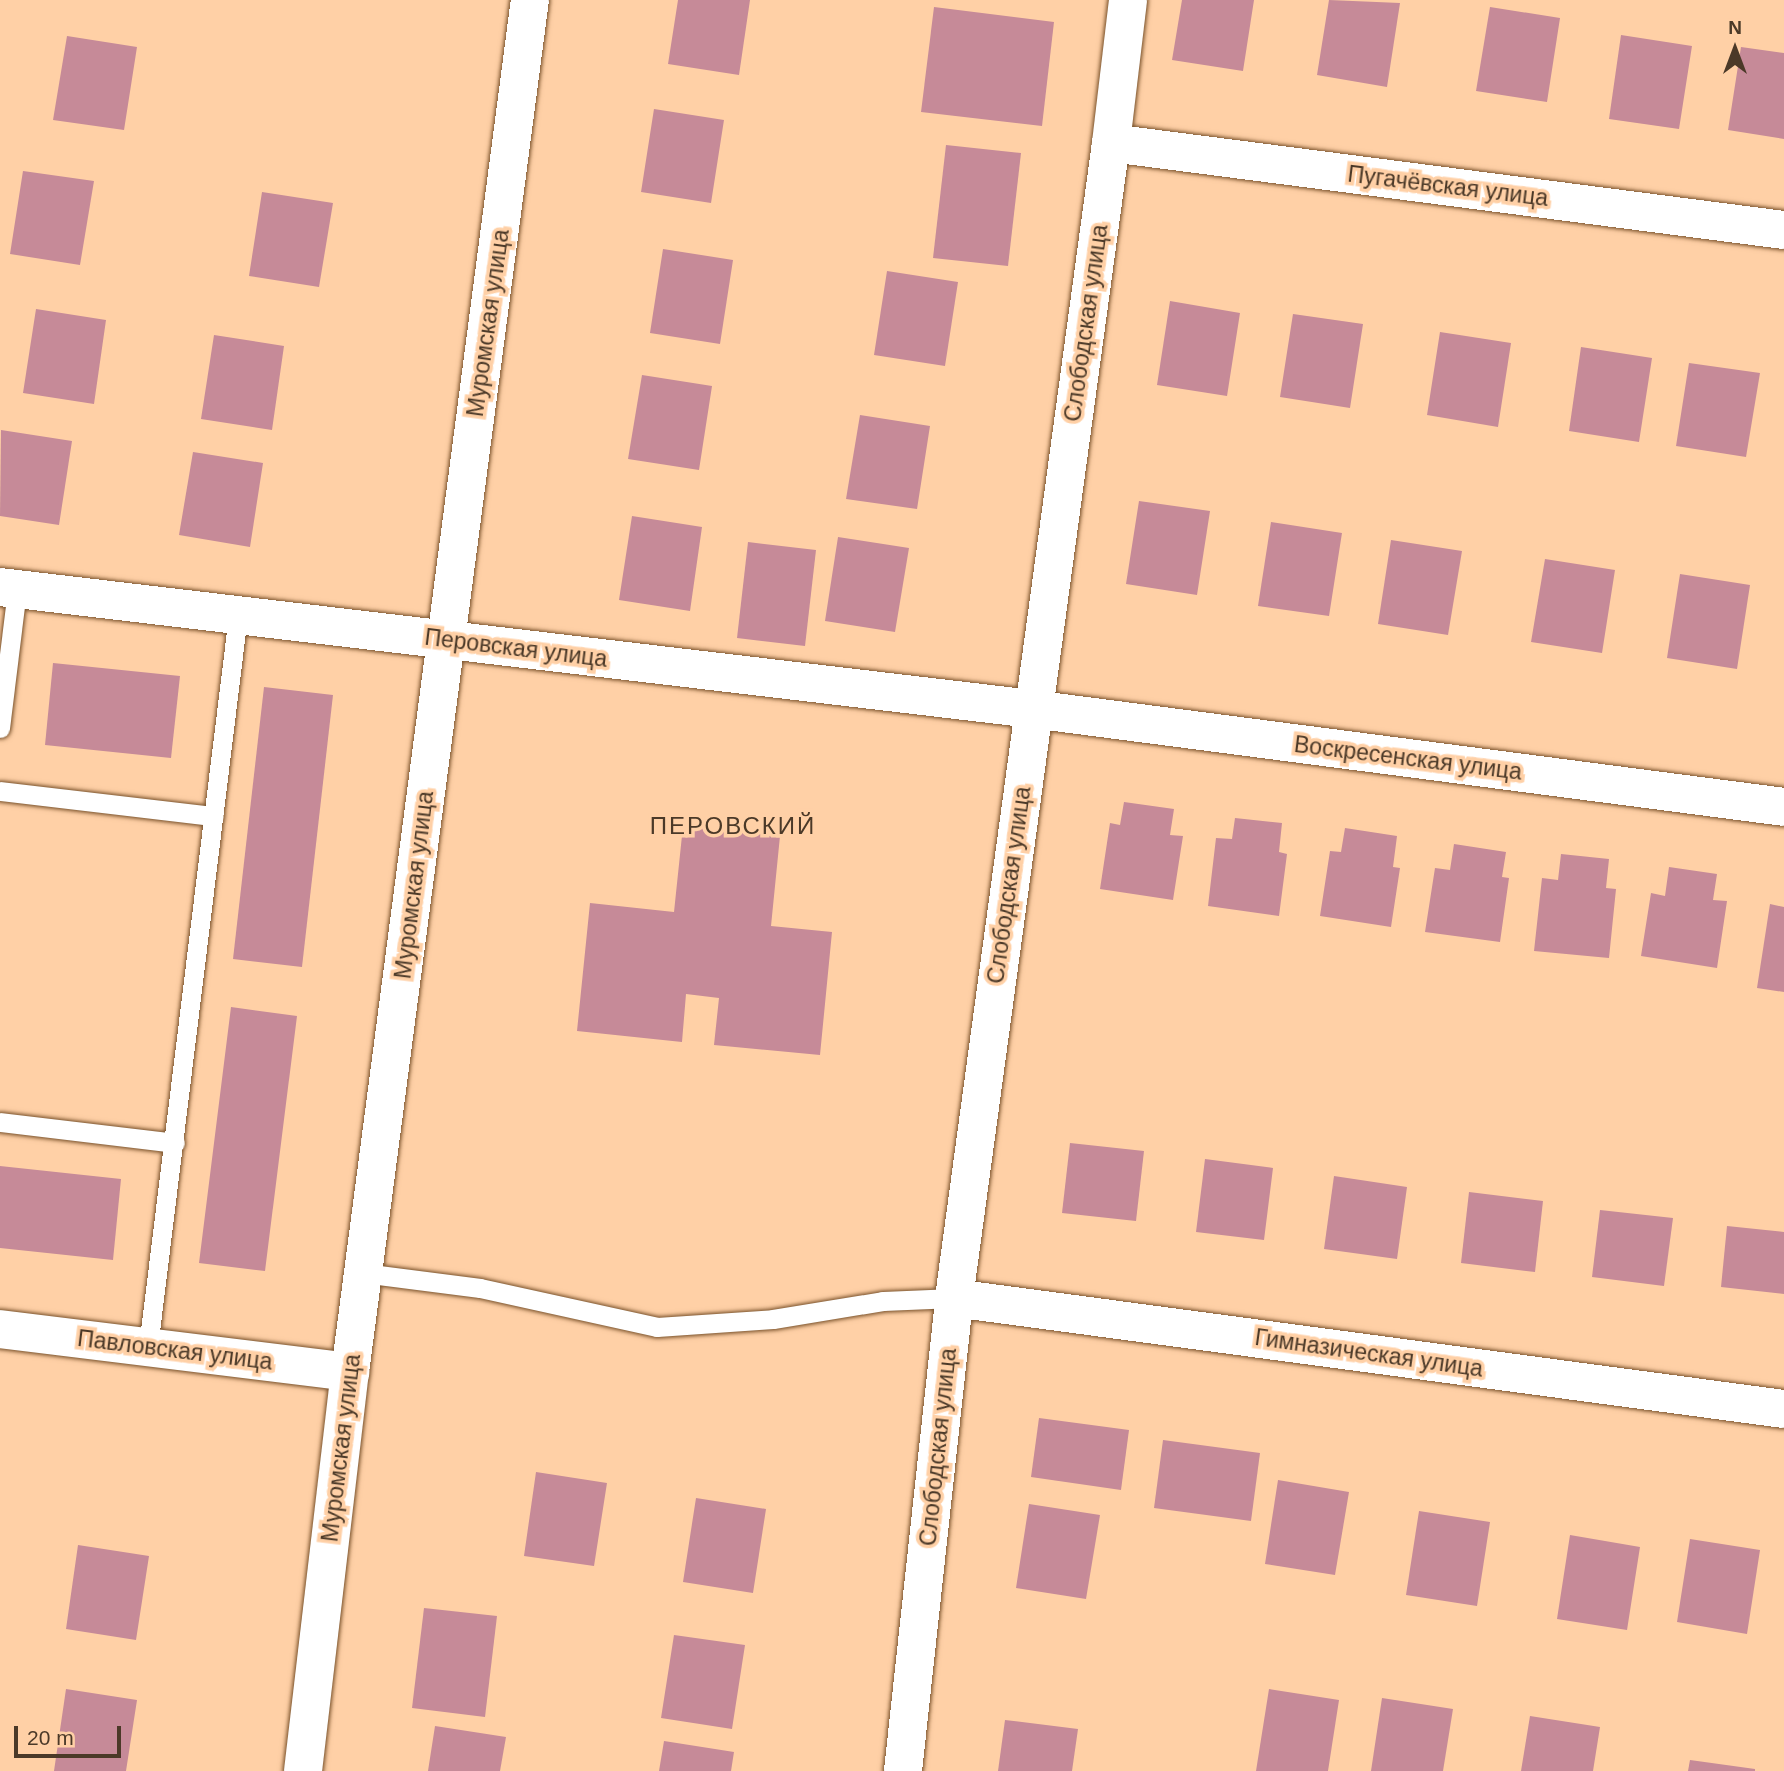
<!DOCTYPE html>
<html>
<head>
<meta charset="utf-8">
<style>
  body { margin:0 }
  #map { position:relative; width:1784px; height:1771px; overflow:hidden; background:#ffd0a6; font-family:Helvetica,sans-serif }
  div>[style] { position:absolute }
  .building>* { inset:0; background:#c68a98 }
  .roads { filter:drop-shadow(0 0 2px #7a522b) drop-shadow(0 0 2px #7a522b) }
  .lane>* { height:19px; margin:-9.5px; padding:0 9.5px; transform-origin:9.5px; border-radius:9.5px; background:#fff }
  .street>* { height:38px; margin:-19px; padding:0 19px; transform-origin:19px; border-radius:19px; background:#fff }
  span { translate:-50% -50%; white-space:nowrap; text-align:center; line-height:1.15; -webkit-text-stroke:7px #ffd0a6; paint-order:stroke }
  .street-label { font-size:23px; color:#4b3928 }
  .neighbourhood-label { font-size:24px; color:#4b3928; letter-spacing:2px }
  .north { position:absolute; left:1700px; top:14px; width:70px; height:70px; -webkit-text-stroke:5px #ffd0a6; paint-order:stroke; rotate:0deg; font-size:19px; font-weight:700; line-height:28px; text-align:center; color:#4b3928 }
  .north::after { content:''; display:block; margin:auto; width:24px; height:32px; background:#4b3928; clip-path:polygon(50% 0,100% 100%,50% 72%,0 100%) }
  .scale { position:absolute; left:14px; top:1726px; width:107px; height:32px; box-sizing:border-box; border:4px solid #4b3928; border-top:0; padding-left:9px; font-size:21px; line-height:24px; white-space:nowrap; color:#4b3928; -webkit-text-stroke:5px #ffd0a6; paint-order:stroke }
</style>
</head>
<body>
<div id="map">
  <div class="building">
    <div style="clip-path:polygon(678px 0,750px 0,739px 75px,668px 64px)"></div>
    <div style="clip-path:polygon(1182px 0,1254px 0,1243px 71px,1172px 60px)"></div>
    <div style="clip-path:polygon(1329px 0,1400px 3px,1387px 87px,1317px 75px)"></div>
    <div style="clip-path:polygon(934px 7px,1054px 22px,1042px 126px,921px 112px)"></div>
    <div style="clip-path:polygon(1490px 7px,1560px 18px,1547px 102px,1476px 91px)"></div>
    <div style="clip-path:polygon(1621px 35px,1692px 46px,1679px 129px,1609px 119px)"></div>
    <div style="clip-path:polygon(67px 36px,137px 47px,124px 130px,53px 120px)"></div>
    <div style="clip-path:polygon(1741px 47px,1784px 53px,1784px 139px,1728px 130px)"></div>
    <div style="clip-path:polygon(654px 109px,724px 120px,711px 203px,641px 192px)"></div>
    <div style="clip-path:polygon(946px 145px,1021px 153px,1008px 266px,933px 258px)"></div>
    <div style="clip-path:polygon(23px 171px,94px 181px,80px 265px,10px 254px)"></div>
    <div style="clip-path:polygon(262px 192px,333px 203px,319px 287px,249px 276px)"></div>
    <div style="clip-path:polygon(663px 249px,733px 260px,720px 344px,650px 333px)"></div>
    <div style="clip-path:polygon(887px 271px,958px 282px,945px 366px,874px 355px)"></div>
    <div style="clip-path:polygon(1170px 301px,1240px 313px,1227px 396px,1157px 385px)"></div>
    <div style="clip-path:polygon(36px 309px,106px 320px,94px 404px,23px 393px)"></div>
    <div style="clip-path:polygon(1293px 314px,1363px 324px,1350px 408px,1280px 397px)"></div>
    <div style="clip-path:polygon(1440px 332px,1511px 343px,1498px 427px,1427px 415px)"></div>
    <div style="clip-path:polygon(214px 335px,284px 346px,272px 430px,201px 419px)"></div>
    <div style="clip-path:polygon(1581px 347px,1652px 358px,1639px 442px,1569px 431px)"></div>
    <div style="clip-path:polygon(1689px 363px,1760px 373px,1746px 457px,1676px 446px)"></div>
    <div style="clip-path:polygon(642px 375px,712px 386px,699px 470px,628px 459px)"></div>
    <div style="clip-path:polygon(860px 415px,930px 426px,917px 509px,846px 499px)"></div>
    <div style="clip-path:polygon(1px 430px,72px 441px,59px 525px,0 516px)"></div>
    <div style="clip-path:polygon(193px 452px,263px 463px,250px 547px,179px 535px)"></div>
    <div style="clip-path:polygon(1139px 501px,1210px 511px,1197px 595px,1126px 584px)"></div>
    <div style="clip-path:polygon(632px 516px,702px 527px,690px 611px,619px 600px)"></div>
    <div style="clip-path:polygon(1271px 522px,1342px 533px,1329px 616px,1258px 606px)"></div>
    <div style="clip-path:polygon(838px 537px,909px 548px,895px 632px,825px 621px)"></div>
    <div style="clip-path:polygon(1391px 540px,1462px 551px,1448px 635px,1378px 624px)"></div>
    <div style="clip-path:polygon(748px 542px,816px 550px,805px 646px,737px 638px)"></div>
    <div style="clip-path:polygon(1545px 559px,1615px 570px,1602px 653px,1531px 642px)"></div>
    <div style="clip-path:polygon(1680px 574px,1750px 585px,1737px 669px,1667px 658px)"></div>
    <div style="clip-path:polygon(53px 663px,180px 676px,171px 758px,45px 745px)"></div>
    <div style="clip-path:polygon(264px 687px,333px 695px,302px 967px,233px 959px)"></div>
    <div style="clip-path:polygon(1124px 802px,1174px 809px,1170px 835px,1183px 836px,1173px 900px,1100px 889px,1110px 823px,1120px 825px)"></div>
    <div style="clip-path:polygon(1235px 818px,1282px 823px,1279px 852px,1287px 854px,1279px 916px,1208px 906px,1216px 838px,1232px 839px)"></div>
    <div style="clip-path:polygon(683px 826px,780px 836px,771px 926px,832px 932px,820px 1055px,714px 1045px,719px 998px,686px 994px,682px 1042px,577px 1031px,590px 903px,674px 912px)"></div>
    <div style="clip-path:polygon(1345px 828px,1397px 836px,1393px 867px,1400px 868px,1391px 927px,1320px 916px,1330px 851px,1341px 852px)"></div>
    <div style="clip-path:polygon(1454px 844px,1506px 852px,1502px 877px,1509px 878px,1500px 942px,1425px 932px,1435px 868px,1450px 870px)"></div>
    <div style="clip-path:polygon(1561px 854px,1609px 859px,1606px 888px,1616px 889px,1609px 958px,1534px 951px,1542px 878px,1558px 880px)"></div>
    <div style="clip-path:polygon(1669px 867px,1717px 874px,1713px 900px,1727px 901px,1717px 968px,1641px 956px,1651px 893px,1665px 896px)"></div>
    <div style="clip-path:polygon(1770px 904px,1784px 907px,1784px 992px,1757px 988px)"></div>
    <div style="clip-path:polygon(231px 1007px,297px 1016px,265px 1271px,199px 1263px)"></div>
    <div style="clip-path:polygon(1070px 1143px,1144px 1151px,1136px 1221px,1062px 1213px)"></div>
    <div style="clip-path:polygon(1205px 1159px,1273px 1168px,1264px 1240px,1196px 1232px)"></div>
    <div style="clip-path:polygon(0 1166px,121px 1179px,113px 1260px,0 1248px)"></div>
    <div style="clip-path:polygon(1334px 1176px,1407px 1187px,1397px 1259px,1324px 1249px)"></div>
    <div style="clip-path:polygon(1469px 1192px,1543px 1201px,1535px 1272px,1461px 1263px)"></div>
    <div style="clip-path:polygon(1600px 1210px,1673px 1218px,1664px 1286px,1592px 1277px)"></div>
    <div style="clip-path:polygon(1727px 1226px,1784px 1232px,1784px 1294px,1721px 1287px)"></div>
    <div style="clip-path:polygon(1039px 1418px,1129px 1430px,1121px 1490px,1031px 1477px)"></div>
    <div style="clip-path:polygon(1163px 1440px,1260px 1453px,1251px 1521px,1154px 1508px)"></div>
    <div style="clip-path:polygon(536px 1472px,607px 1483px,594px 1566px,524px 1556px)"></div>
    <div style="clip-path:polygon(1278px 1480px,1349px 1492px,1335px 1575px,1265px 1564px)"></div>
    <div style="clip-path:polygon(696px 1498px,766px 1509px,753px 1593px,683px 1582px)"></div>
    <div style="clip-path:polygon(1029px 1504px,1100px 1515px,1086px 1599px,1016px 1588px)"></div>
    <div style="clip-path:polygon(1419px 1511px,1490px 1522px,1477px 1606px,1406px 1595px)"></div>
    <div style="clip-path:polygon(1570px 1535px,1640px 1547px,1627px 1630px,1557px 1619px)"></div>
    <div style="clip-path:polygon(1690px 1539px,1760px 1550px,1747px 1634px,1677px 1622px)"></div>
    <div style="clip-path:polygon(78px 1545px,149px 1556px,136px 1640px,66px 1629px)"></div>
    <div style="clip-path:polygon(424px 1608px,497px 1616px,485px 1717px,412px 1708px)"></div>
    <div style="clip-path:polygon(674px 1635px,745px 1645px,732px 1729px,661px 1718px)"></div>
    <div style="clip-path:polygon(66px 1689px,137px 1700px,126px 1771px,54px 1771px)"></div>
    <div style="clip-path:polygon(1269px 1689px,1339px 1700px,1328px 1771px,1256px 1771px)"></div>
    <div style="clip-path:polygon(1382px 1698px,1453px 1709px,1443px 1771px,1371px 1771px)"></div>
    <div style="clip-path:polygon(1530px 1716px,1600px 1727px,1593px 1771px,1521px 1771px)"></div>
    <div style="clip-path:polygon(1005px 1720px,1078px 1729px,1072px 1771px,998px 1771px)"></div>
    <div style="clip-path:polygon(435px 1726px,506px 1737px,500px 1771px,428px 1771px)"></div>
    <div style="clip-path:polygon(664px 1741px,734px 1752px,731px 1771px,659px 1771px)"></div>
    <div style="clip-path:polygon(1690px 1760px,1755px 1769px,1755px 1771px,1688px 1771px)"></div>
  </div>
  <div class="roads">
    <div class="lane">
      <div style="left:0;top:728px;width:140px;rotate:-83deg"></div>
      <div style="left:0;top:791px;width:215px;rotate:6.7deg"></div>
      <div style="left:0;top:1122px;width:176px;rotate:6.8deg"></div>
      <div style="left:363px;top:1273px;width:118px;rotate:7.3deg"></div>
      <div style="left:480px;top:1288px;width:181px;rotate:12.4deg"></div>
      <div style="left:657px;top:1327px;width:116px;rotate:-3.9deg"></div>
      <div style="left:773px;top:1319px;width:111px;rotate:-9.3deg"></div>
      <div style="left:883px;top:1301px;width:71px;rotate:-2.4deg"></div>
      <div style="left:148px;top:1347px;width:738px;rotate:-82.99deg"></div>
    </div>
    <div class="street">
      <div style="left:1111px;top:143px;width:679px;rotate:7.37deg"></div>
      <div style="left:0;top:587px;width:1039px;rotate:6.74deg"></div>
      <div style="left:1032px;top:709px;width:758px;rotate:7.42deg"></div>
      <div style="left:954px;top:1298px;width:837px;rotate:7.62deg"></div>
      <div style="left:0;top:1329px;width:353px;rotate:7deg"></div>
      <div style="left:303px;top:1771px;width:402px;rotate:-83.3deg"></div>
      <div style="left:350px;top:1372px;width:1384px;rotate:-82.53deg"></div>
      <div style="left:903px;top:1771px;width:476px;rotate:-83.8deg"></div>
      <div style="left:954px;top:1298px;width:1166px;rotate:-82.26deg"></div>
      <div style="left:1111px;top:143px;width:144px;rotate:-83.2deg"></div>
    </div>
  </div>
  <div class="street-label">
    <span style="left:1448px;top:186px;rotate:7deg">Пугачёвская улица</span>
    <span style="left:488px;top:323px;rotate:-82deg">Муромская улица</span>
    <span style="left:1086px;top:323px;rotate:-82deg">Слободская улица</span>
    <span style="left:516px;top:648px;rotate:7deg">Перовская улица</span>
    <span style="left:1408px;top:758px;rotate:7deg">Воскресенская улица</span>
    <span style="left:414px;top:885px;rotate:-83deg">Муромская улица</span>
    <span style="left:1009px;top:885px;rotate:-82deg">Слободская улица</span>
    <span style="left:175px;top:1350px;rotate:7deg">Павловская улица</span>
    <span style="left:1369px;top:1353px;rotate:8deg">Гимназическая улица</span>
    <span style="left:938px;top:1447px;rotate:-84deg">Слободская улица</span>
    <span style="left:341px;top:1448px;rotate:-83deg">Муромская улица</span>
  </div>
  <div class="neighbourhood-label">
    <span style="left:733px;top:826px">ПЕРОВСКИЙ</span>
  </div>
  <div class="north">N</div>
  <div class="scale">20 m</div>
</div>
</body>
</html>
